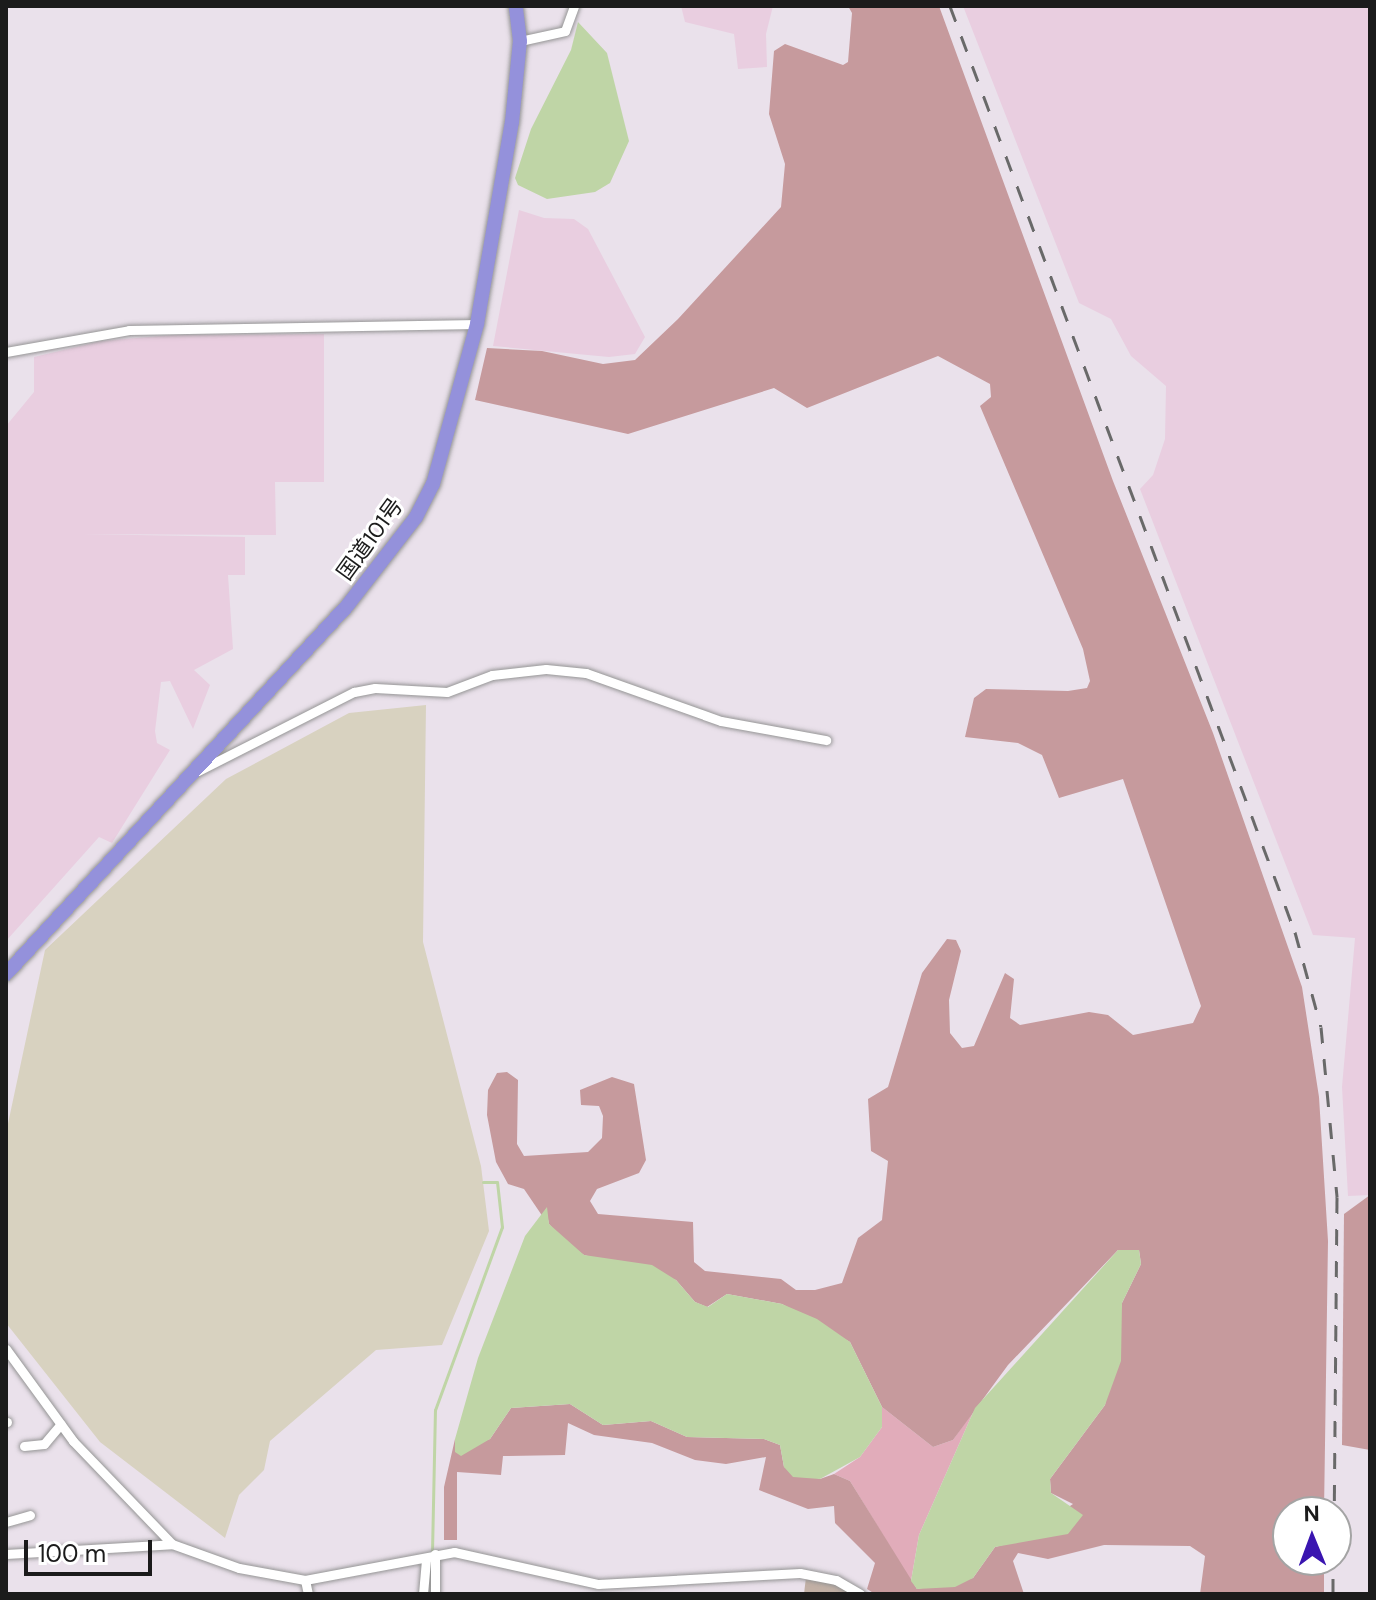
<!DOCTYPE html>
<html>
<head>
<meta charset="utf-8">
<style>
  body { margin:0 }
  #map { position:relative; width:1376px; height:1600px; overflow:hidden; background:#eae1eb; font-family:"DM Sans","Noto Sans JP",sans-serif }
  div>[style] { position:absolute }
  .farmland>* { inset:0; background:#e9cee0 }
  .grass>* { inset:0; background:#e1acba }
  .forest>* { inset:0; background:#c69a9d }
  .wetland>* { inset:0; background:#d8d2c0 }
  .cemetery>* { inset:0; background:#c2b0a5 }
  .water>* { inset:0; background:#bfd5a6 }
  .stream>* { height:3px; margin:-1.5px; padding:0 1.5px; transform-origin:1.5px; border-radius:1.5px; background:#bfd5a6 }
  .roads { filter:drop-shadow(0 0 2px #959595) drop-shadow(0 0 2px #959595) }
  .minor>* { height:9px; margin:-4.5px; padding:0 4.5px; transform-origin:4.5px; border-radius:4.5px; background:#fff }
  .highway>* { height:14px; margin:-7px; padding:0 7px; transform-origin:7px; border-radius:7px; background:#9491db }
  .rail>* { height:3px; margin-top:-1.5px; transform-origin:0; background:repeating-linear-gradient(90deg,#696969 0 16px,transparent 0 32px) }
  span { translate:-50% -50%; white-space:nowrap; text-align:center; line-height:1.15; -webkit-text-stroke:6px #fff; paint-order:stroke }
  .street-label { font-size:22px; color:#1b1b1b }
  .frame { position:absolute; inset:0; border:8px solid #1b1b1b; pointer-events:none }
  .north { position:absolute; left:1272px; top:1496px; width:80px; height:80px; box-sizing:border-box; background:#fff; border:2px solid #a4a4a4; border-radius:50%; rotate:359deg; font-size:22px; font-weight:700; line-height:32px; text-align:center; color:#1b1b1b }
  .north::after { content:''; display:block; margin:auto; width:28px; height:36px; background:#3a15b0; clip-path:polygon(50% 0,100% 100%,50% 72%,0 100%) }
  .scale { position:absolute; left:24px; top:1540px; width:128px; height:36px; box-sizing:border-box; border:4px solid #1b1b1b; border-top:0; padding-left:10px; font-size:24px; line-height:28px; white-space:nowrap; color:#1b1b1b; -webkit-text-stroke:6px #fff; paint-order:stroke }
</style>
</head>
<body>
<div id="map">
  <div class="farmland">
    <div style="clip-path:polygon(681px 6px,773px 6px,766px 34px,767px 67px,738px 69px,734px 34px,685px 22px)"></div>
    <div style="clip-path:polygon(963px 6px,1370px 6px,1370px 1195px,1348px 1196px,1342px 1087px,1355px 938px,1313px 935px,1140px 489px,1153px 475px,1165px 439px,1166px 386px,1131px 356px,1111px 319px,1079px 303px)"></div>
    <div style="clip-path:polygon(519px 210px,544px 218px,574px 219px,588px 229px,645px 337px,635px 354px,609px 357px,493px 346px)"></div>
    <div style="clip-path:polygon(324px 334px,324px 482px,275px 482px,276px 535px,82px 534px,245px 537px,245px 575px,228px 575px,233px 649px,194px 670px,210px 685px,193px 729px,170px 681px,161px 682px,155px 731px,157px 743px,170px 750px,112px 843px,99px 837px,6px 941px,6px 426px,34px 392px,34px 357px,101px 341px,172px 335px)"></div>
  </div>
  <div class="grass">
    <div style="clip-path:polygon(882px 1407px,933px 1447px,953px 1440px,975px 1408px,919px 1535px,911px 1581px,850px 1481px,834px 1474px,860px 1457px,882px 1427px)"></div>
  </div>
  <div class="forest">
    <div style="clip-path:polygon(848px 6px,939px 6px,1113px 481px,1213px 733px,1302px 987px,1319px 1097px,1328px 1241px,1324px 1512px,1288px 1512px,1288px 1560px,1324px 1560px,1324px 1594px,1200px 1594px,1205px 1556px,1190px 1546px,1104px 1545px,1048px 1559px,1018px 1553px,1013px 1561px,1024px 1594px,875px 1594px,867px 1589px,875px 1563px,835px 1523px,834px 1506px,808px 1509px,759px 1490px,766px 1457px,726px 1464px,695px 1460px,652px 1443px,594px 1435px,568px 1423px,565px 1455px,503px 1456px,501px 1475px,457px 1472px,457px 1540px,444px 1540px,444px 1487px,455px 1439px,455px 1452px,490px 1439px,511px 1408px,570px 1404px,603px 1425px,651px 1421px,687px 1437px,764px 1439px,780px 1445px,784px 1467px,820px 1479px,834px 1474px,850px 1481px,917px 1589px,973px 1578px,995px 1547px,1018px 1541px,1073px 1504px,1051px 1493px,1050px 1479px,1105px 1405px,1122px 1303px,1141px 1264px,1139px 1250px,1118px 1250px,1008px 1365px,953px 1440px,933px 1447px,882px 1407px,850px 1342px,782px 1304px,727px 1294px,707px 1307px,695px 1302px,676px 1280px,584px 1255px,564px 1241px,549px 1224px,546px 1209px,543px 1217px,524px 1189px,508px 1184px,496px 1162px,487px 1115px,488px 1090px,497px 1073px,507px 1072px,518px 1080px,517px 1144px,524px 1156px,588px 1152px,602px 1138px,603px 1116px,599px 1106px,581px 1105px,580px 1090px,612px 1077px,634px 1084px,646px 1160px,639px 1173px,597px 1189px,590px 1201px,598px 1214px,693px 1222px,694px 1262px,705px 1271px,781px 1279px,796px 1290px,815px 1290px,842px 1283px,858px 1238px,882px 1220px,888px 1161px,871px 1151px,868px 1099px,888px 1087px,922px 973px,947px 939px,956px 940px,961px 951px,949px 1000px,950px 1033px,962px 1048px,974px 1046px,1005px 973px,1014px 979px,1010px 1018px,1020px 1025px,1089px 1012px,1108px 1015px,1133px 1035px,1193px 1023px,1201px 1006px,1123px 779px,1059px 798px,1042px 755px,1018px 743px,965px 737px,974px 698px,986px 689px,1068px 691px,1087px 688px,1090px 681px,1083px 649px,980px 406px,991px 397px,990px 384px,938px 356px,807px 408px,774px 388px,628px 434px,475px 400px,487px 348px,542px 351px,603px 364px,635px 360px,678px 319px,781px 207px,785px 164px,769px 114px,774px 51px,785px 44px,843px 65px,848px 62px,852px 13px)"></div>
    <div style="clip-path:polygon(1370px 1195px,1370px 1450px,1342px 1445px,1344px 1214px)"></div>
  </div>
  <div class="wetland">
    <div style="clip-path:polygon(426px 705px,423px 942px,481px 1166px,489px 1231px,442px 1345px,376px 1350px,270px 1441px,264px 1470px,239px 1495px,225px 1538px,100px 1442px,6px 1323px,6px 1133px,45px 950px,226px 779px,349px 713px)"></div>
  </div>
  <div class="cemetery">
    <div style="clip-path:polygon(806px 1577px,837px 1584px,854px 1594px,804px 1594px)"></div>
  </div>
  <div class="water">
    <div style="clip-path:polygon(578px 22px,607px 53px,629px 141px,610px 183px,595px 192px,547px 199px,518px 185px,515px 178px,531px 129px,571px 50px)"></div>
    <div style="clip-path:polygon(547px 1207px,549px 1224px,584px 1255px,652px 1265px,676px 1280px,695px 1302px,708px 1307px,727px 1294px,782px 1304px,817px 1319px,850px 1342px,882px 1407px,882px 1427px,860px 1457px,820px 1479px,793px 1477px,784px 1467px,780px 1445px,764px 1439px,687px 1437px,651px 1421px,603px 1425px,570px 1404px,511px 1408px,490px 1439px,461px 1456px,455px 1452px,455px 1439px,478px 1358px,525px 1236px)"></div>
    <div style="clip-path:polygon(1118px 1250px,1139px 1250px,1141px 1264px,1122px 1303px,1121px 1361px,1105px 1405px,1050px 1479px,1051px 1493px,1083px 1515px,1068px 1534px,995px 1547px,973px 1578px,955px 1587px,917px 1589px,911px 1581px,919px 1535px,975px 1408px)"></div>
  </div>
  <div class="stream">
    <div style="left:432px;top:1552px;width:142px;rotate:-88.8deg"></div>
    <div style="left:435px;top:1410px;width:195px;rotate:-69.9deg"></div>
    <div style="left:502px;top:1227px;width:45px;rotate:-96.3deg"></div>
    <div style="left:497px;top:1182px;width:14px;rotate:180deg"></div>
  </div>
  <div class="roads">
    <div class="minor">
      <div style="left:520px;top:41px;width:46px;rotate:-12.5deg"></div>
      <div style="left:565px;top:31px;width:27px;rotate:-70deg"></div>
      <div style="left:6px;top:352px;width:125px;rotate:-10.1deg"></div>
      <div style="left:129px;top:330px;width:348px;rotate:-1deg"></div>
      <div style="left:198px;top:771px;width:175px;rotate:-26.9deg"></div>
      <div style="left:354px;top:692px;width:21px;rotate:-11deg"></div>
      <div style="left:375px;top:688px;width:72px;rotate:3.2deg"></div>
      <div style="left:447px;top:692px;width:48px;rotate:-20.7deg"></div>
      <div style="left:492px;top:675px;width:54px;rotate:-6.3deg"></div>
      <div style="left:546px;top:669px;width:40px;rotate:5.7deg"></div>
      <div style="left:586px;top:673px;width:143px;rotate:19.6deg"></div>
      <div style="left:721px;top:721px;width:107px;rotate:10.3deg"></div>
      <div style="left:6px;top:1349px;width:114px;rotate:53.9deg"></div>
      <div style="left:73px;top:1441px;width:143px;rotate:46.1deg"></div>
      <div style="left:6px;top:1422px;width:1px"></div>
      <div style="left:24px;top:1446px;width:20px;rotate:-6deg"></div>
      <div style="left:44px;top:1444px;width:26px;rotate:-50deg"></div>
      <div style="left:6px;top:1522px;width:25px;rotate:-16deg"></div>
      <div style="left:6px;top:1554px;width:166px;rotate:-3.4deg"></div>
      <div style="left:172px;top:1544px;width:71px;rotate:19.7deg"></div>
      <div style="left:239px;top:1568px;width:67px;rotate:10.3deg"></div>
      <div style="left:305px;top:1580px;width:152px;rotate:-10.6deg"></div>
      <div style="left:454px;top:1552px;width:148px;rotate:12.5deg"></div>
      <div style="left:598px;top:1584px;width:202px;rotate:-3.1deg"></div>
      <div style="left:800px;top:1573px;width:37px;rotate:11deg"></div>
      <div style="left:836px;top:1580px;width:28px;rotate:30deg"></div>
      <div style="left:305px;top:1580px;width:14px;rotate:78deg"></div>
      <div style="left:423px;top:1594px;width:35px;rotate:-85deg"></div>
      <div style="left:435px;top:1594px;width:40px;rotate:-90deg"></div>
    </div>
    <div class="highway">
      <div style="left:6px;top:974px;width:502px;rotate:-47.18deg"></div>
      <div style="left:347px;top:606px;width:113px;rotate:-52.2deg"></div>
      <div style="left:416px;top:517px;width:37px;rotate:-63deg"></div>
      <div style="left:433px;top:484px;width:166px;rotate:-74.6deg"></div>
      <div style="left:477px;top:324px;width:205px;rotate:-80.2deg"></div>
      <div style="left:512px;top:122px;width:81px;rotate:-84.4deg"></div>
      <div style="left:520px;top:41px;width:35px;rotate:-97deg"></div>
    </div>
  </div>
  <div class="rail">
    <div style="left:950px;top:6px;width:988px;rotate:69.57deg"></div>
    <div style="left:1295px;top:932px;width:98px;rotate:74.7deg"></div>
    <div style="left:1321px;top:1027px;width:171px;rotate:84.6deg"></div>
    <div style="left:1337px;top:1197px;width:315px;rotate:90.5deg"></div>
    <div style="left:1333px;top:1594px;width:34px;rotate:-90deg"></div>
  </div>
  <div class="street-label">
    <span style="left:370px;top:539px;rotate:-54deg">国道101号</span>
  </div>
  <div class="frame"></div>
  <div class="north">N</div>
  <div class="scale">100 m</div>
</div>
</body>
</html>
